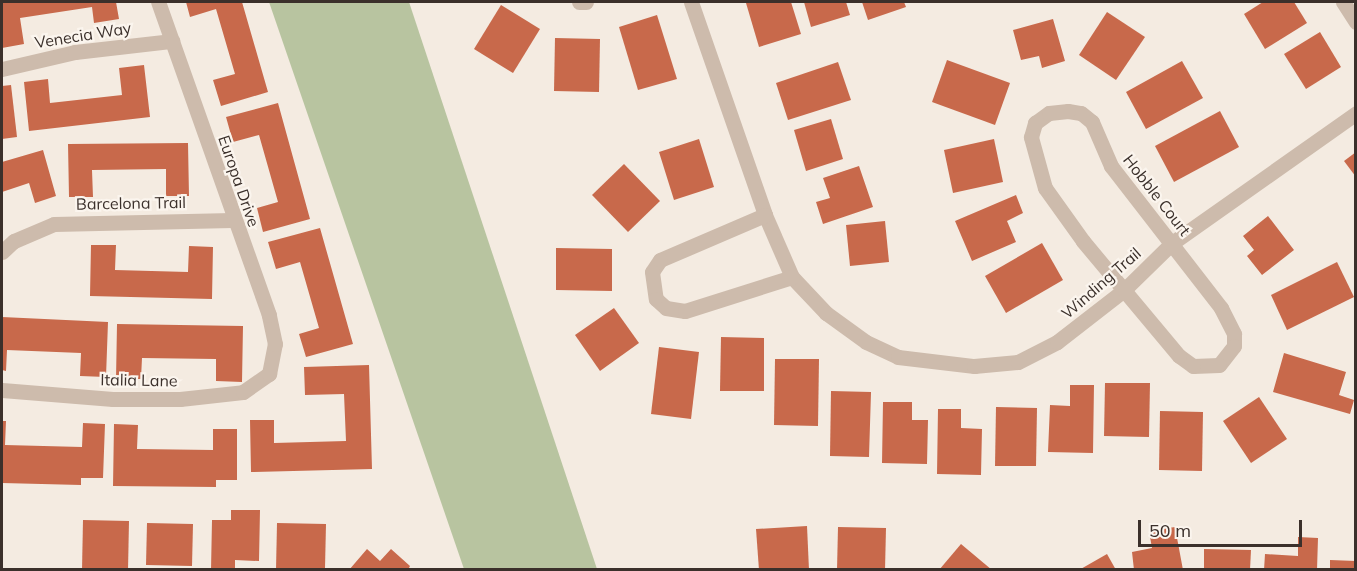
<!DOCTYPE html>
<html>
<head>
<meta charset="utf-8">
<style>
  body { margin:0 }
  #map { position:relative; width:1357px; height:571px; overflow:hidden; background:#f4ebe1; font-family:Mulish,sans-serif }
  div>[style] { position:absolute }
  .green>* { inset:0; background:#b8c4a0 }
  .building>* { inset:0; background:#c8694b }
  .street>* { height:15px; margin:-7.5px; padding:0 7.5px; transform-origin:7.5px; border-radius:7.5px; background:#cdbbac }
  span { translate:-50% -50%; white-space:nowrap; text-align:center; line-height:1.15; -webkit-text-stroke:4.5px #fbf5ee; paint-order:stroke }
  .street-label { font-size:16px; color:#3b302b }
  .frame { position:absolute; inset:0; border:3px solid #3b302b; pointer-events:none }
  .scale { position:absolute; left:1138px; top:520px; width:164px; height:27px; box-sizing:border-box; border:3px solid #3b302b; border-top:0; padding-left:8px; font-size:18px; line-height:21px; white-space:nowrap; color:#3b302b; -webkit-text-stroke:4px #fbf5ee; paint-order:stroke }
</style>
</head>
<body>
<div id="map">
  <div class="green">
    <div style="clip-path:polygon(269px 2px,409px 2px,597px 569px,464px 569px)"></div>
  </div>
  <div class="building">
    <div style="clip-path:polygon(2px 2px,116px 2px,119px 19px,94px 23px,92px 7px,20px 18px,24px 44px,2px 48px)"></div>
    <div style="clip-path:polygon(186px 2px,242px 2px,268px 92px,221px 106px,213px 80px,235px 74px,216px 9px,190px 17px)"></div>
    <div style="clip-path:polygon(791px 2px,801px 34px,759px 47px,746px 3px)"></div>
    <div style="clip-path:polygon(804px 2px,846px 2px,850px 15px,811px 27px)"></div>
    <div style="clip-path:polygon(862px 2px,904px 2px,906px 7px,868px 20px)"></div>
    <div style="clip-path:polygon(1263px 2px,1294px 2px,1307px 23px,1265px 49px,1244px 14px)"></div>
    <div style="clip-path:polygon(501px 5px,540px 29px,513px 73px,474px 49px)"></div>
    <div style="clip-path:polygon(1107px 12px,1145px 37px,1116px 80px,1079px 55px)"></div>
    <div style="clip-path:polygon(657px 15px,677px 79px,638px 90px,619px 27px)"></div>
    <div style="clip-path:polygon(1053px 19px,1065px 61px,1042px 68px,1039px 56px,1021px 60px,1013px 30px)"></div>
    <div style="clip-path:polygon(1320px 32px,1341px 67px,1306px 89px,1284px 54px)"></div>
    <div style="clip-path:polygon(555px 38px,600px 39px,599px 92px,554px 91px)"></div>
    <div style="clip-path:polygon(947px 60px,1010px 83px,995px 125px,932px 102px)"></div>
    <div style="clip-path:polygon(1182px 61px,1203px 98px,1146px 129px,1126px 92px)"></div>
    <div style="clip-path:polygon(838px 62px,851px 100px,788px 120px,776px 83px)"></div>
    <div style="clip-path:polygon(144px 65px,150px 117px,29px 131px,24px 82px,48px 79px,50px 103px,122px 95px,119px 68px)"></div>
    <div style="clip-path:polygon(11px 85px,17px 137px,2px 139px,2px 86px)"></div>
    <div style="clip-path:polygon(278px 103px,310px 219px,263px 232px,257px 208px,278px 202px,259px 135px,233px 142px,226px 117px)"></div>
    <div style="clip-path:polygon(1220px 111px,1239px 147px,1174px 182px,1155px 146px)"></div>
    <div style="clip-path:polygon(831px 119px,843px 159px,806px 171px,794px 130px)"></div>
    <div style="clip-path:polygon(699px 139px,714px 187px,674px 200px,659px 152px)"></div>
    <div style="clip-path:polygon(994px 139px,1003px 182px,953px 193px,944px 150px)"></div>
    <div style="clip-path:polygon(188px 143px,189px 196px,166px 196px,166px 169px,92px 170px,93px 197px,69px 197px,68px 144px)"></div>
    <div style="clip-path:polygon(43px 150px,56px 196px,35px 203px,29px 183px,2px 192px,2px 162px)"></div>
    <div style="clip-path:polygon(1356px 152px,1356px 177px,1344px 161px)"></div>
    <div style="clip-path:polygon(624px 164px,660px 201px,628px 232px,592px 195px)"></div>
    <div style="clip-path:polygon(859px 166px,873px 207px,823px 224px,816px 202px,830px 198px,823px 178px)"></div>
    <div style="clip-path:polygon(1016px 195px,1023px 213px,1007px 221px,1016px 242px,972px 261px,955px 221px)"></div>
    <div style="clip-path:polygon(1268px 216px,1294px 250px,1262px 275px,1247px 256px,1254px 250px,1243px 236px)"></div>
    <div style="clip-path:polygon(885px 221px,889px 262px,850px 266px,846px 225px)"></div>
    <div style="clip-path:polygon(320px 228px,353px 344px,306px 357px,299px 334px,319px 328px,300px 262px,276px 269px,268px 242px)"></div>
    <div style="clip-path:polygon(1042px 243px,1063px 280px,1006px 313px,985px 276px)"></div>
    <div style="clip-path:polygon(91px 245px,116px 245px,115px 270px,188px 272px,189px 246px,213px 247px,212px 299px,90px 296px)"></div>
    <div style="clip-path:polygon(556px 248px,612px 249px,612px 291px,556px 290px)"></div>
    <div style="clip-path:polygon(1337px 262px,1354px 297px,1287px 330px,1271px 295px)"></div>
    <div style="clip-path:polygon(614px 308px,639px 343px,600px 371px,575px 335px)"></div>
    <div style="clip-path:polygon(2px 317px,108px 322px,106px 377px,80px 376px,81px 353px,7px 350px,6px 371px,2px 370px)"></div>
    <div style="clip-path:polygon(117px 324px,243px 326px,242px 382px,216px 381px,216px 359px,142px 358px,141px 379px,116px 379px)"></div>
    <div style="clip-path:polygon(721px 337px,764px 338px,764px 391px,720px 391px)"></div>
    <div style="clip-path:polygon(659px 347px,699px 352px,691px 419px,651px 414px)"></div>
    <div style="clip-path:polygon(1284px 353px,1346px 372px,1339px 395px,1354px 400px,1350px 414px,1273px 392px)"></div>
    <div style="clip-path:polygon(775px 359px,819px 359px,818px 426px,774px 425px)"></div>
    <div style="clip-path:polygon(369px 365px,372px 469px,251px 472px,250px 420px,274px 420px,274px 443px,346px 441px,344px 394px,305px 395px,304px 367px)"></div>
    <div style="clip-path:polygon(1105px 383px,1150px 383px,1149px 437px,1104px 436px)"></div>
    <div style="clip-path:polygon(1070px 385px,1094px 385px,1093px 453px,1048px 452px,1050px 405px,1070px 406px)"></div>
    <div style="clip-path:polygon(831px 391px,871px 392px,869px 457px,830px 456px)"></div>
    <div style="clip-path:polygon(1259px 397px,1287px 439px,1251px 463px,1223px 421px)"></div>
    <div style="clip-path:polygon(883px 402px,912px 402px,912px 420px,928px 420px,927px 464px,882px 463px)"></div>
    <div style="clip-path:polygon(996px 407px,1037px 408px,1036px 466px,995px 466px)"></div>
    <div style="clip-path:polygon(938px 409px,961px 409px,961px 428px,982px 429px,981px 475px,937px 474px)"></div>
    <div style="clip-path:polygon(1160px 411px,1203px 412px,1202px 471px,1159px 470px)"></div>
    <div style="clip-path:polygon(2px 421px,6px 421px,5px 445px,82px 447px,83px 423px,105px 424px,103px 478px,81px 478px,81px 485px,2px 483px)"></div>
    <div style="clip-path:polygon(114px 424px,138px 425px,137px 449px,213px 450px,213px 429px,237px 429px,237px 480px,216px 480px,216px 487px,113px 486px)"></div>
    <div style="clip-path:polygon(231px 510px,260px 510px,259px 561px,235px 560px,235px 570px,211px 570px,212px 520px,231px 520px)"></div>
    <div style="clip-path:polygon(83px 520px,129px 521px,128px 570px,82px 570px)"></div>
    <div style="clip-path:polygon(147px 523px,193px 524px,192px 566px,146px 565px)"></div>
    <div style="clip-path:polygon(277px 523px,326px 524px,325px 568px,276px 570px)"></div>
    <div style="clip-path:polygon(807px 526px,809px 570px,759px 570px,756px 529px)"></div>
    <div style="clip-path:polygon(838px 527px,886px 528px,885px 570px,837px 570px)"></div>
    <div style="clip-path:polygon(1175px 527px,1183px 570px,1134px 570px,1132px 552px,1152px 548px,1149px 531px)"></div>
    <div style="clip-path:polygon(1298px 537px,1318px 538px,1317px 570px,1264px 570px,1265px 554px,1298px 556px)"></div>
    <div style="clip-path:polygon(961px 544px,992px 570px,939px 570px)"></div>
    <div style="clip-path:polygon(367px 549px,380px 561px,391px 549px,410px 566px,408px 570px,349px 570px)"></div>
    <div style="clip-path:polygon(1204px 549px,1251px 550px,1250px 570px,1204px 570px)"></div>
    <div style="clip-path:polygon(1107px 554px,1116px 570px,1079px 570px)"></div>
    <div style="clip-path:polygon(1330px 560px,1356px 561px,1356px 570px,1330px 570px)"></div>
  </div>
  <div class="street">
    <div style="left:579px;top:2px;width:7px"></div>
    <div style="left:691px;top:2px;width:225px;rotate:70.8deg"></div>
    <div style="left:765px;top:215px;width:68px;rotate:66.5deg"></div>
    <div style="left:792px;top:277px;width:50px;rotate:46.6deg"></div>
    <div style="left:826px;top:313px;width:49px;rotate:35.9deg"></div>
    <div style="left:866px;top:342px;width:35px;rotate:25deg"></div>
    <div style="left:898px;top:357px;width:77px;rotate:6.8deg"></div>
    <div style="left:974px;top:366px;width:44px;rotate:-5.2deg"></div>
    <div style="left:1018px;top:362px;width:44px;rotate:-27.1deg"></div>
    <div style="left:1057px;top:342px;width:85px;rotate:-37.8deg"></div>
    <div style="left:1124px;top:290px;width:67px;rotate:-44.4deg"></div>
    <div style="left:1172px;top:243px;width:225px;rotate:-35.2deg"></div>
    <div style="left:1343px;top:2px;width:24px;rotate:57deg"></div>
    <div style="left:2px;top:69px;width:75px;rotate:-13.1deg"></div>
    <div style="left:75px;top:52px;width:98px;rotate:-6.5deg"></div>
    <div style="left:1068px;top:111px;width:13px;rotate:9deg"></div>
    <div style="left:1081px;top:113px;width:14px;rotate:39deg"></div>
    <div style="left:1092px;top:122px;width:48px;rotate:66.6deg"></div>
    <div style="left:1111px;top:166px;width:180px;rotate:52.2deg"></div>
    <div style="left:1221px;top:308px;width:29px;rotate:63deg"></div>
    <div style="left:1234px;top:334px;width:12px;rotate:90deg"></div>
    <div style="left:1234px;top:346px;width:24px;rotate:128deg"></div>
    <div style="left:1219px;top:365px;width:26px;rotate:178deg"></div>
    <div style="left:1193px;top:366px;width:17px;rotate:-144deg"></div>
    <div style="left:1179px;top:356px;width:150px;rotate:-129.9deg"></div>
    <div style="left:1083px;top:241px;width:65px;rotate:-125.6deg"></div>
    <div style="left:1045px;top:188px;width:53px;rotate:-105.4deg"></div>
    <div style="left:1031px;top:137px;width:15px;rotate:-74deg"></div>
    <div style="left:1035px;top:123px;width:17px;rotate:-36deg"></div>
    <div style="left:1049px;top:113px;width:19px;rotate:-6deg"></div>
    <div style="left:765px;top:215px;width:114px;rotate:156.8deg"></div>
    <div style="left:660px;top:260px;width:14px;rotate:124deg"></div>
    <div style="left:652px;top:272px;width:27px;rotate:82deg"></div>
    <div style="left:656px;top:299px;width:13px;rotate:42deg"></div>
    <div style="left:666px;top:308px;width:19px;rotate:9deg"></div>
    <div style="left:685px;top:311px;width:112px;rotate:-17.6deg"></div>
    <div style="left:2px;top:252px;width:16px;rotate:-43deg"></div>
    <div style="left:14px;top:241px;width:43px;rotate:-23deg"></div>
    <div style="left:54px;top:224px;width:178px;rotate:-1.3deg"></div>
    <div style="left:2px;top:390px;width:111px;rotate:4.6deg"></div>
    <div style="left:113px;top:399px;width:67px"></div>
    <div style="left:180px;top:399px;width:63px;rotate:-6.3deg"></div>
    <div style="left:243px;top:392px;width:32px;rotate:-35deg"></div>
    <div style="left:269px;top:374px;width:31px;rotate:-79deg"></div>
    <div style="left:275px;top:344px;width:30px;rotate:-102deg"></div>
    <div style="left:269px;top:315px;width:332px;rotate:-109.5deg"></div>
  </div>
  <div class="street-label">
    <span style="left:83px;top:35px;rotate:-9deg">Venecia Way</span>
    <span style="left:239px;top:181px;rotate:71deg">Europa Drive</span>
    <span style="left:1157px;top:195px;rotate:52deg">Hobble Court</span>
    <span style="left:131px;top:203px;rotate:-1deg">Barcelona Trail</span>
    <span style="left:1101px;top:283px;rotate:-41deg">Winding Trail</span>
    <span style="left:139px;top:380px;rotate:1deg">Italia Lane</span>
  </div>
  <div class="frame"></div>
  <div class="scale">50 m</div>
</div>
</body>
</html>
